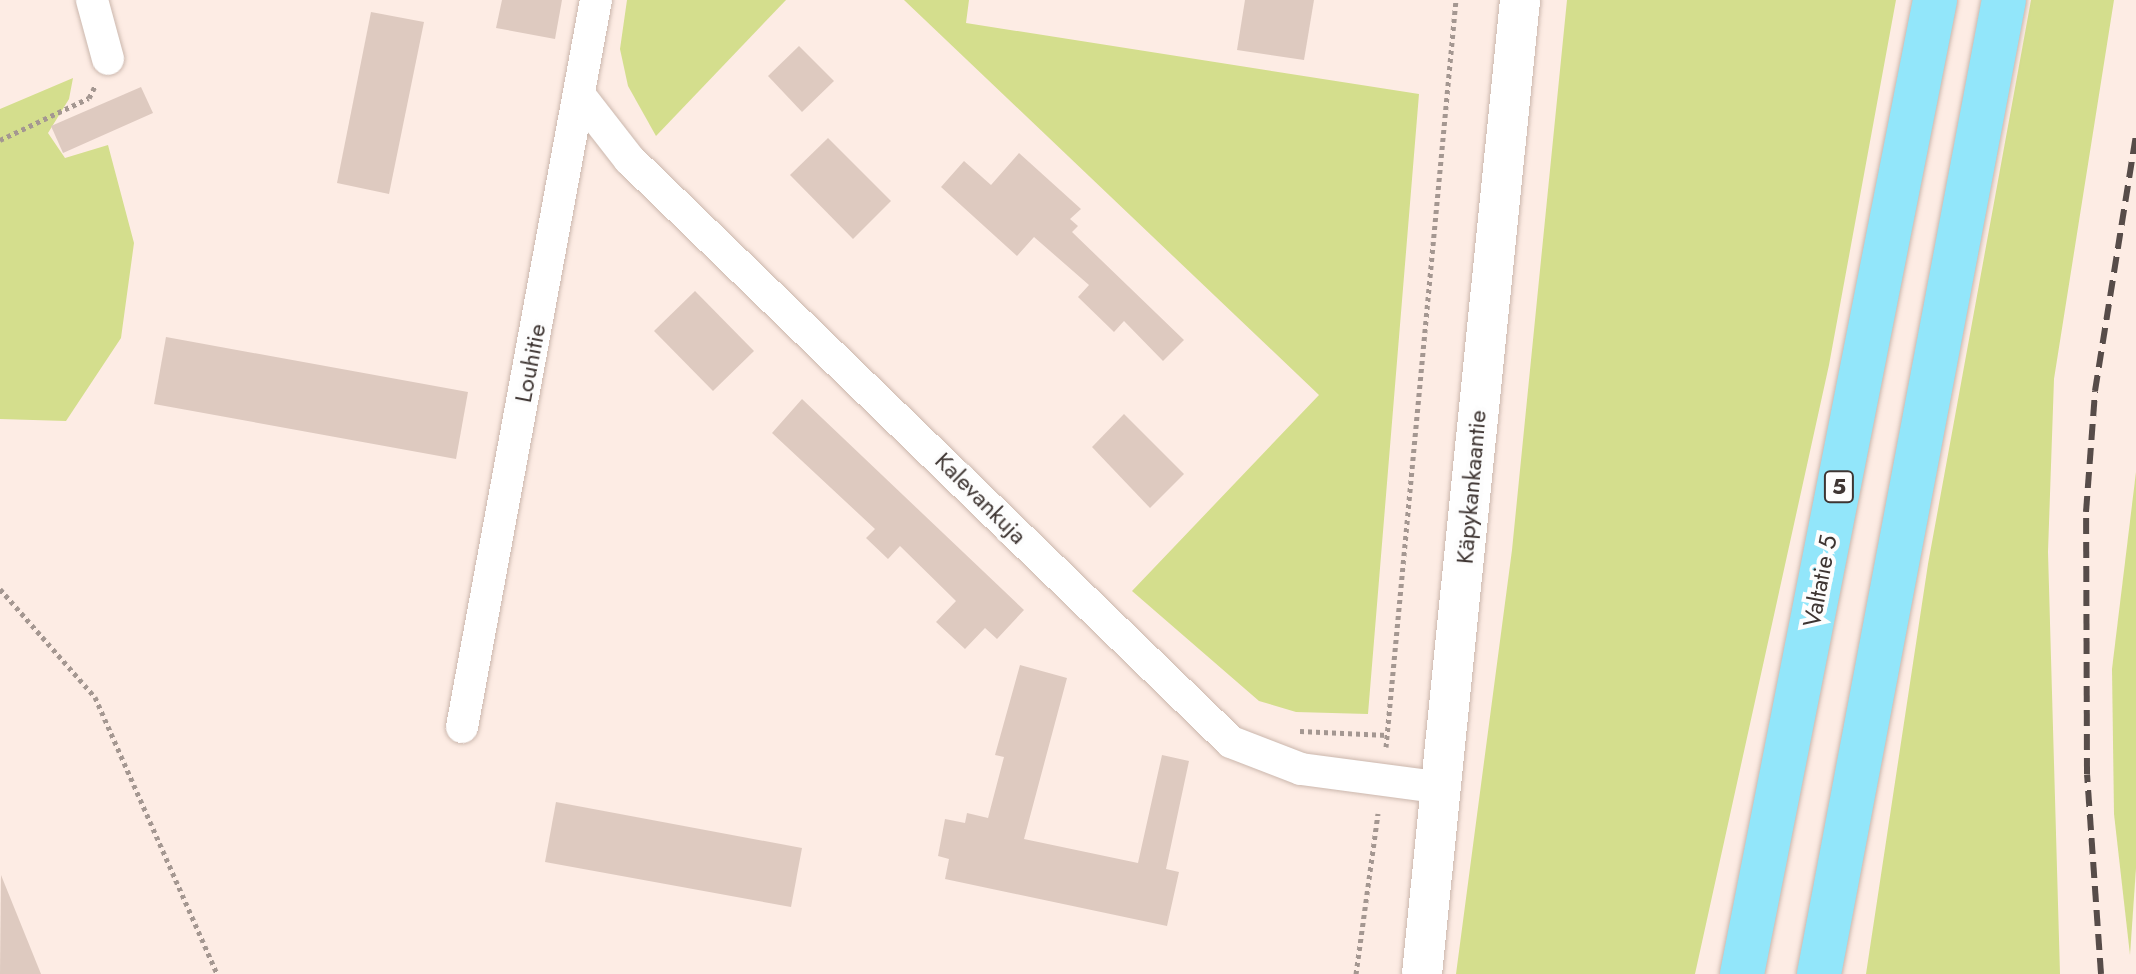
<!DOCTYPE html>
<html>
<head>
<meta charset="utf-8">
<style>
  body { margin:0 }
  #map { position:relative; width:2136px; height:974px; overflow:hidden; background:#fdece4; font-family:Jost,sans-serif }
  div>[style] { position:absolute }
  .green>* { inset:0; background:#d4de8d }
  .building>* { inset:0; background:#decac0 }
  .path>* { height:5px; margin-top:-2.5px; transform-origin:0; background:repeating-linear-gradient(90deg,#a49791 0 4px,transparent 0 8px) }
  .roads { filter:drop-shadow(0 0 2px #cbb7ad) drop-shadow(0 0 2px #cbb7ad) }
  .minor>* { height:32px; margin:-16px; padding:0 16px; transform-origin:16px; border-radius:16px; background:#fff }
  .tertiary>* { height:40px; margin:-20px; padding:0 20px; transform-origin:20px; border-radius:20px; background:#fff }
  .trunk>* { height:44px; margin:-22px; padding:0 22px; transform-origin:22px; border-radius:22px; background:#92e6fa }
  .rail>* { height:6px; margin-top:-3px; transform-origin:0; background:repeating-linear-gradient(90deg,#574c49 0 16px,transparent 0 24px) }
  span { translate:-50% -50%; white-space:nowrap; text-align:center; line-height:1.15; -webkit-text-stroke:8px #fdfdfd; paint-order:stroke }
  .shield-label span { padding:2px 6px; background:#fdfdfd; border:2px solid; border-radius:6px; -webkit-text-stroke-width:0 }
  .shield-label { font-size:22px; color:#3e3532; font-weight:700 }
  .street-label { font-size:24px; color:#3e3532 }
</style>
</head>
<body>
<div id="map">
  <div class="green">
    <div style="clip-path:polygon(627px 0,786px 0,656px 136px,628px 86px,620px 49px)"></div>
    <div style="clip-path:polygon(904px 0,969px 0,966px 23px,1419px 94px,1368px 714px,1296px 712px,1259px 701px,1132px 591px,1319px 395px)"></div>
    <div style="clip-path:polygon(1567px 0,1896px 0,1829px 365px,1695px 974px,1456px 974px,1512px 550px)"></div>
    <div style="clip-path:polygon(2031px 0,2114px 0,2054px 379px,2048px 552px,2060px 974px,1866px 974px,1928px 564px)"></div>
    <div style="clip-path:polygon(73px 78px,69px 99px,48px 133px,65px 158px,108px 145px,134px 243px,121px 338px,66px 421px,0 419px,0 109px)"></div>
    <div style="clip-path:polygon(2136px 472px,2136px 868px,2130px 955px,2114px 814px,2112px 669px)"></div>
  </div>
  <div class="building">
    <div style="clip-path:polygon(502px 0,562px 0,555px 39px,496px 28px)"></div>
    <div style="clip-path:polygon(1245px 0,1314px 0,1304px 60px,1237px 50px)"></div>
    <div style="clip-path:polygon(371px 12px,424px 22px,389px 194px,337px 183px)"></div>
    <div style="clip-path:polygon(799px 46px,834px 81px,802px 112px,768px 76px)"></div>
    <div style="clip-path:polygon(141px 87px,153px 113px,63px 153px,51px 126px)"></div>
    <div style="clip-path:polygon(828px 138px,891px 201px,853px 239px,790px 175px)"></div>
    <div style="clip-path:polygon(1019px 153px,1081px 209px,1070px 219px,1078px 226px,1072px 232px,1184px 340px,1163px 361px,1124px 321px,1114px 332px,1078px 297px,1089px 285px,1034px 237px,1017px 256px,941px 187px,964px 161px,991px 185px)"></div>
    <div style="clip-path:polygon(695px 291px,754px 351px,713px 391px,654px 331px)"></div>
    <div style="clip-path:polygon(166px 337px,468px 392px,456px 459px,154px 404px)"></div>
    <div style="clip-path:polygon(802px 399px,1024px 610px,997px 639px,985px 628px,965px 649px,936px 622px,956px 601px,900px 546px,888px 559px,866px 538px,875px 529px,772px 433px)"></div>
    <div style="clip-path:polygon(1124px 414px,1184px 474px,1150px 508px,1092px 447px)"></div>
    <div style="clip-path:polygon(1020px 665px,1067px 678px,1024px 839px,1138px 863px,1162px 755px,1189px 761px,1166px 869px,1179px 872px,1167px 926px,945px 879px,949px 859px,938px 856px,945px 819px,965px 823px,967px 813px,988px 818px,1004px 757px,995px 755px)"></div>
    <div style="clip-path:polygon(556px 802px,802px 848px,791px 907px,545px 862px)"></div>
    <div style="clip-path:polygon(1px 875px,41px 974px,0 974px)"></div>
  </div>
  <div class="path">
    <div style="left:0;top:140px;width:98px;rotate:-25.3deg"></div>
    <div style="left:89px;top:98px;width:13px;rotate:-63deg"></div>
    <div style="left:0;top:589px;width:144px;rotate:48.7deg"></div>
    <div style="left:95px;top:697px;width:303px;rotate:66.2deg"></div>
    <div style="left:1300px;top:731px;width:87px;rotate:2.6deg"></div>
    <div style="left:1386px;top:747px;width:750px;rotate:-84.65deg"></div>
    <div style="left:1356px;top:974px;width:162px;rotate:-82.2deg"></div>
  </div>
  <div class="roads">
    <div class="minor">
      <div style="left:92px;top:0;width:61px;rotate:74.8deg"></div>
      <div style="left:580px;top:96px;width:80px;rotate:52.1deg"></div>
      <div style="left:629px;top:159px;width:838px;rotate:44.08deg"></div>
      <div style="left:1231px;top:742px;width:75px;rotate:21.1deg"></div>
      <div style="left:1301px;top:769px;width:143px;rotate:7.6deg"></div>
      <div style="left:462px;top:727px;width:739px;rotate:-79.56deg"></div>
    </div>
    <div class="tertiary">
      <div style="left:1422px;top:974px;width:979px;rotate:-84.25deg"></div>
    </div>
    <div class="trunk">
      <div style="left:1742px;top:974px;width:993px;rotate:-78.79deg"></div>
      <div style="left:1819px;top:974px;width:991px;rotate:-79.25deg"></div>
    </div>
  </div>
  <div class="rail">
    <div style="left:2101px;top:974px;width:200px;rotate:-94deg"></div>
    <div style="left:2087px;top:774px;width:262px;rotate:-90.2deg"></div>
    <div style="left:2086px;top:512px;width:121px;rotate:-85.7deg"></div>
    <div style="left:2095px;top:391px;width:258px;rotate:-80.9deg"></div>
  </div>
  <div class="shield-label">
    <span style="left:1839px;top:487px">5</span>
  </div>
  <div class="street-label">
    <span style="left:530px;top:363px;rotate:-79deg">Louhitie</span>
    <span style="left:1471px;top:487px;rotate:-85deg">Käpykankaantie</span>
    <span style="left:981px;top:498px;rotate:45deg">Kalevankuja</span>
    <span style="left:1820px;top:581px;rotate:-79deg">Valtatie 5</span>
  </div>
</div>
</body>
</html>
